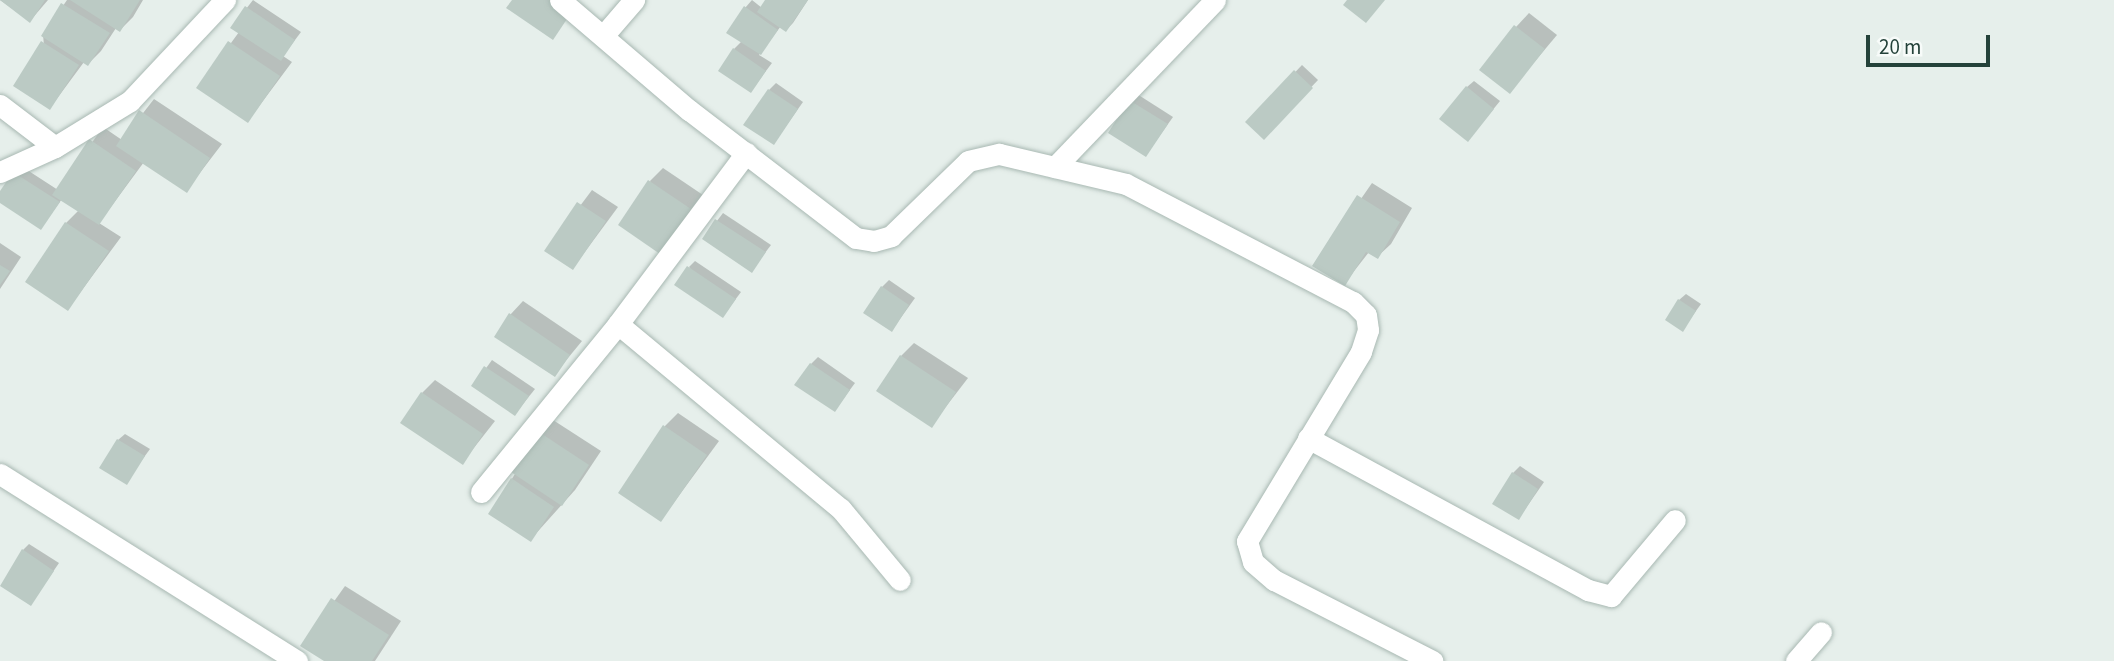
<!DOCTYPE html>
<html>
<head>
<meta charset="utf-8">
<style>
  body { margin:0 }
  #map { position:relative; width:2114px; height:661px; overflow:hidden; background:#e6efeb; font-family:"Source Sans 3",sans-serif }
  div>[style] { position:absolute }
  .shadow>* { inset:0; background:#0003 }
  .building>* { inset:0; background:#bbcac4 }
  .roads { filter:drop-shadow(0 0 2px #a8b8b2) drop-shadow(0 0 2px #a8b8b2) }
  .minor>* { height:21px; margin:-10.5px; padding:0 10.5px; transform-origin:10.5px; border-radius:10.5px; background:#fff }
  span { translate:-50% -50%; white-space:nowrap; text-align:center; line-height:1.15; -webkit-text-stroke:5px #f7fbf9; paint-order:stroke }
  .scale { position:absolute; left:1866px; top:35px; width:124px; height:32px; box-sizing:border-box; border:4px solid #24423a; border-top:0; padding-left:9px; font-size:21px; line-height:24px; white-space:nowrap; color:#24423a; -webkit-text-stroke:5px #f7fbf9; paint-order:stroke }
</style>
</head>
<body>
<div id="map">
  <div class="shadow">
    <div style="clip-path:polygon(0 0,48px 0,30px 21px)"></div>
    <div style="clip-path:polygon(67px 0,143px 0,133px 17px,120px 30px,116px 28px,101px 51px,88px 64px,84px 62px,50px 108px,43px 35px)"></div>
    <div style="clip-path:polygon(253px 0,301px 32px,283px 56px,292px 62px,248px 121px,199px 87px,239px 32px,232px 27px)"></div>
    <div style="clip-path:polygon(752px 0,762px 8px,767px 0,808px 0,793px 23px,786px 30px,781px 26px,759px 55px,772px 63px,751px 91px,734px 49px,742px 41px,745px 8px)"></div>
    <div style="clip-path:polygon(1529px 13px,1557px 35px,1510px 91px,1516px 27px)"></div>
    <div style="clip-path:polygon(1302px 65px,1318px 80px,1264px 137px,1248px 122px)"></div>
    <div style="clip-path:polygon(1474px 81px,1500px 101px,1474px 133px,1467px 87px)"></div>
    <div style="clip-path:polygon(776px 83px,803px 102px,774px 143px,769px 90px)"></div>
    <div style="clip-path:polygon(1137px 94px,1173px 117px,1146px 155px,1131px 101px)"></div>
    <div style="clip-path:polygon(154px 99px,222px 144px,186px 191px,144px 162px,99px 223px,121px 237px,68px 309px,66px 223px,79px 210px,62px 199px,41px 228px,0 200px,0 194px,21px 166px,58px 190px,103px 127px,122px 140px)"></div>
    <div style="clip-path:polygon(663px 168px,703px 195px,673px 238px,650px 181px)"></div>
    <div style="clip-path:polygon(1372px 183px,1412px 208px,1391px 244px,1377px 257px,1369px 252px,1344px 284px,1315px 265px)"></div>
    <div style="clip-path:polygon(592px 190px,618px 207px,573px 268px,547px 250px)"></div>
    <div style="clip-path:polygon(723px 213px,771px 245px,752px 270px,704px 238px)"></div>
    <div style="clip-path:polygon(0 243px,21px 257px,0 289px)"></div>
    <div style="clip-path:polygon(695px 261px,741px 292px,723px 316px,689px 267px)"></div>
    <div style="clip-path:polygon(889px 280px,915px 298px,892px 330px,882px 287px)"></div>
    <div style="clip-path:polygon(1686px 294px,1701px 304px,1683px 329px,1679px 300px)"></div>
    <div style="clip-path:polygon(523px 301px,582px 341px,554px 375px,510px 315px)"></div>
    <div style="clip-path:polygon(914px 343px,968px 378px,931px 426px,901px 356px)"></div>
    <div style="clip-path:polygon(818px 357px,855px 383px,835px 410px,811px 364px)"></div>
    <div style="clip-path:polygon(492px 360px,535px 389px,515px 414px,473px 386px)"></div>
    <div style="clip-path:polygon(435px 380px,495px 421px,462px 463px,422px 393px)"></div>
    <div style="clip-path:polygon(678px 413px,719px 441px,661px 520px,665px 426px)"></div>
    <div style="clip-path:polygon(553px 420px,601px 451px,575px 490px,531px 539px,491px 513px,540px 433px)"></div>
    <div style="clip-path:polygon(125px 434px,150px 449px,126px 482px,118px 440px)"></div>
    <div style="clip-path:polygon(1520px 466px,1544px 482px,1519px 518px,1513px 473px)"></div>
    <div style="clip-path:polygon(29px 544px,59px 563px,31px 604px,23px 550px)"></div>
    <div style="clip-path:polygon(345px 586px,401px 621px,375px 661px,327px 661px,303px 645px)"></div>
  </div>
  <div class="building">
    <div style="clip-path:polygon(0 0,45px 0,30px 23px)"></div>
    <div style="clip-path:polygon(70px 0,140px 0,120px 32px)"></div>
    <div style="clip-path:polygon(512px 0,551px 0,571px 13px,553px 40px,506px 8px)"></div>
    <div style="clip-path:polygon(765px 0,808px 0,786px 32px,757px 12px)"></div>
    <div style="clip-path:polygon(1347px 0,1385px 0,1366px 23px,1343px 5px)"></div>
    <div style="clip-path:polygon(61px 3px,110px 33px,88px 66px,41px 36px)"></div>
    <div style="clip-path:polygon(245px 6px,295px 40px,281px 61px,230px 28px)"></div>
    <div style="clip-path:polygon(744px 6px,778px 30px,761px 55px,726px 33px)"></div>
    <div style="clip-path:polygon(1514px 25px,1545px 49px,1510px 94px,1479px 70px)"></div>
    <div style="clip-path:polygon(41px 41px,79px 65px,50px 110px,13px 86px)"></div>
    <div style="clip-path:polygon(228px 41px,280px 76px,248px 123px,196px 88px)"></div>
    <div style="clip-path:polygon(733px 48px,766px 71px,751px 93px,718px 71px)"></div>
    <div style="clip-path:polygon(1294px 70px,1313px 88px,1264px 140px,1245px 122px)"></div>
    <div style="clip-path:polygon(1466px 86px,1494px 109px,1468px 142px,1439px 119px)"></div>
    <div style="clip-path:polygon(768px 89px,798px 109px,774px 145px,743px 125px)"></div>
    <div style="clip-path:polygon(1129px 100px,1168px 124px,1146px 157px,1108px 133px)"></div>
    <div style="clip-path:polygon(139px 110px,210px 158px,187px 193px,116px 146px)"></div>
    <div style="clip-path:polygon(89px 139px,136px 171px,99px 225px,52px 195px)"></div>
    <div style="clip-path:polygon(13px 172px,60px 202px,41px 230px,0 203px,0 191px)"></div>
    <div style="clip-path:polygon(648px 180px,691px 209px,660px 254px,618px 225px)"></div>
    <div style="clip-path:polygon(1357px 195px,1400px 222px,1378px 259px,1366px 252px,1345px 286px,1312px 266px)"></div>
    <div style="clip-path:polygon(577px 202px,606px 221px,573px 270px,544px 251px)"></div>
    <div style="clip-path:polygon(715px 219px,766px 252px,752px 273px,702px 239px)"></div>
    <div style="clip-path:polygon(65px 222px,109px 251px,68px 311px,25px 282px)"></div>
    <div style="clip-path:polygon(0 265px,10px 271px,0 285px)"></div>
    <div style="clip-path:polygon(687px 266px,736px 299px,723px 318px,674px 285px)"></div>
    <div style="clip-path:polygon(881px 286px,909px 305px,892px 332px,863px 313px)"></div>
    <div style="clip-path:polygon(1678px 299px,1696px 311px,1683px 332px,1665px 320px)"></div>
    <div style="clip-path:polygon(509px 313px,570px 355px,555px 377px,494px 337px)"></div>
    <div style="clip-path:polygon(900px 355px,956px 392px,932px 428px,876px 391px)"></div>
    <div style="clip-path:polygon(810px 363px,850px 390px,835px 412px,794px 385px)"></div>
    <div style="clip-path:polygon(484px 366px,529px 396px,515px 416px,471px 386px)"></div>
    <div style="clip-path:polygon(421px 392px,483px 434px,463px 465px,400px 423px)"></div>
    <div style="clip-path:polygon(663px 425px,707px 455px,661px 522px,618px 493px)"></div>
    <div style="clip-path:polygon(539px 432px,589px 465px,562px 506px,511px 472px)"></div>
    <div style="clip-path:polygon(117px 439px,145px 456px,127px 485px,99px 468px)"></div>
    <div style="clip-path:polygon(1512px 472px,1538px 489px,1519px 520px,1492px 504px)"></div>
    <div style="clip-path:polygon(511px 478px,554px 507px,531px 542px,488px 514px)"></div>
    <div style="clip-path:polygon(22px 549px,54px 571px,31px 606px,0 586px)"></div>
    <div style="clip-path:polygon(331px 598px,389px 635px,372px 661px,324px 661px,300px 646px)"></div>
  </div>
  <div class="roads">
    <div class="minor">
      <div style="left:560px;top:0;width:170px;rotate:40.5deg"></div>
      <div style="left:689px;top:110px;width:210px;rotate:37.5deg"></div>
      <div style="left:856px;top:238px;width:18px;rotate:9deg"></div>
      <div style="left:874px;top:241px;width:18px;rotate:-16deg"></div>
      <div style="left:891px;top:236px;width:107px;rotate:-44.2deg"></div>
      <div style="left:968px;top:161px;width:32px;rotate:-13deg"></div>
      <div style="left:999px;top:154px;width:130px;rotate:13.3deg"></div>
      <div style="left:1126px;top:184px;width:256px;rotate:27.5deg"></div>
      <div style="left:1353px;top:302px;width:18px;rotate:45deg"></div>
      <div style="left:1366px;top:315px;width:15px;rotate:82deg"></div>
      <div style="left:1368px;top:330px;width:23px;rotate:108deg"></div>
      <div style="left:1361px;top:352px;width:221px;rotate:121.1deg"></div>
      <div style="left:1247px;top:541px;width:22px;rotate:74deg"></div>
      <div style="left:1253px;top:562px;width:28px;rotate:41deg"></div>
      <div style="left:1274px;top:580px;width:178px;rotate:27.1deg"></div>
      <div style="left:603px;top:36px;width:48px;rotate:-49.3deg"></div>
      <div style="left:0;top:105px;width:69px;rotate:37.4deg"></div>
      <div style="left:1055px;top:167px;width:231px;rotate:-46.2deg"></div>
      <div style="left:0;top:172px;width:60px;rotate:-24.4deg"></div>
      <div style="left:55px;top:147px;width:88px;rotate:-31.5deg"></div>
      <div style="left:130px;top:101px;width:139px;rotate:-46.8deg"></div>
      <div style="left:618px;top:324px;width:290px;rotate:39.7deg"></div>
      <div style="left:841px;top:509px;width:92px;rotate:50.3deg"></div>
      <div style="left:1308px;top:438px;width:319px;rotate:28.5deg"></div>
      <div style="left:1588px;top:590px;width:24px;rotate:15deg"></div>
      <div style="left:1611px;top:596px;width:99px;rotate:-49.9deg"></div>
      <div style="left:0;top:474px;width:351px;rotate:32.2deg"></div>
      <div style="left:481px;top:492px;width:217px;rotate:-50.8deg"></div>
      <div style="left:618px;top:324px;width:214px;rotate:-53.2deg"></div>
      <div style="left:1796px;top:661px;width:38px;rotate:-49deg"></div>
    </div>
  </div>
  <div class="scale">20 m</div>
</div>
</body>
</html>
